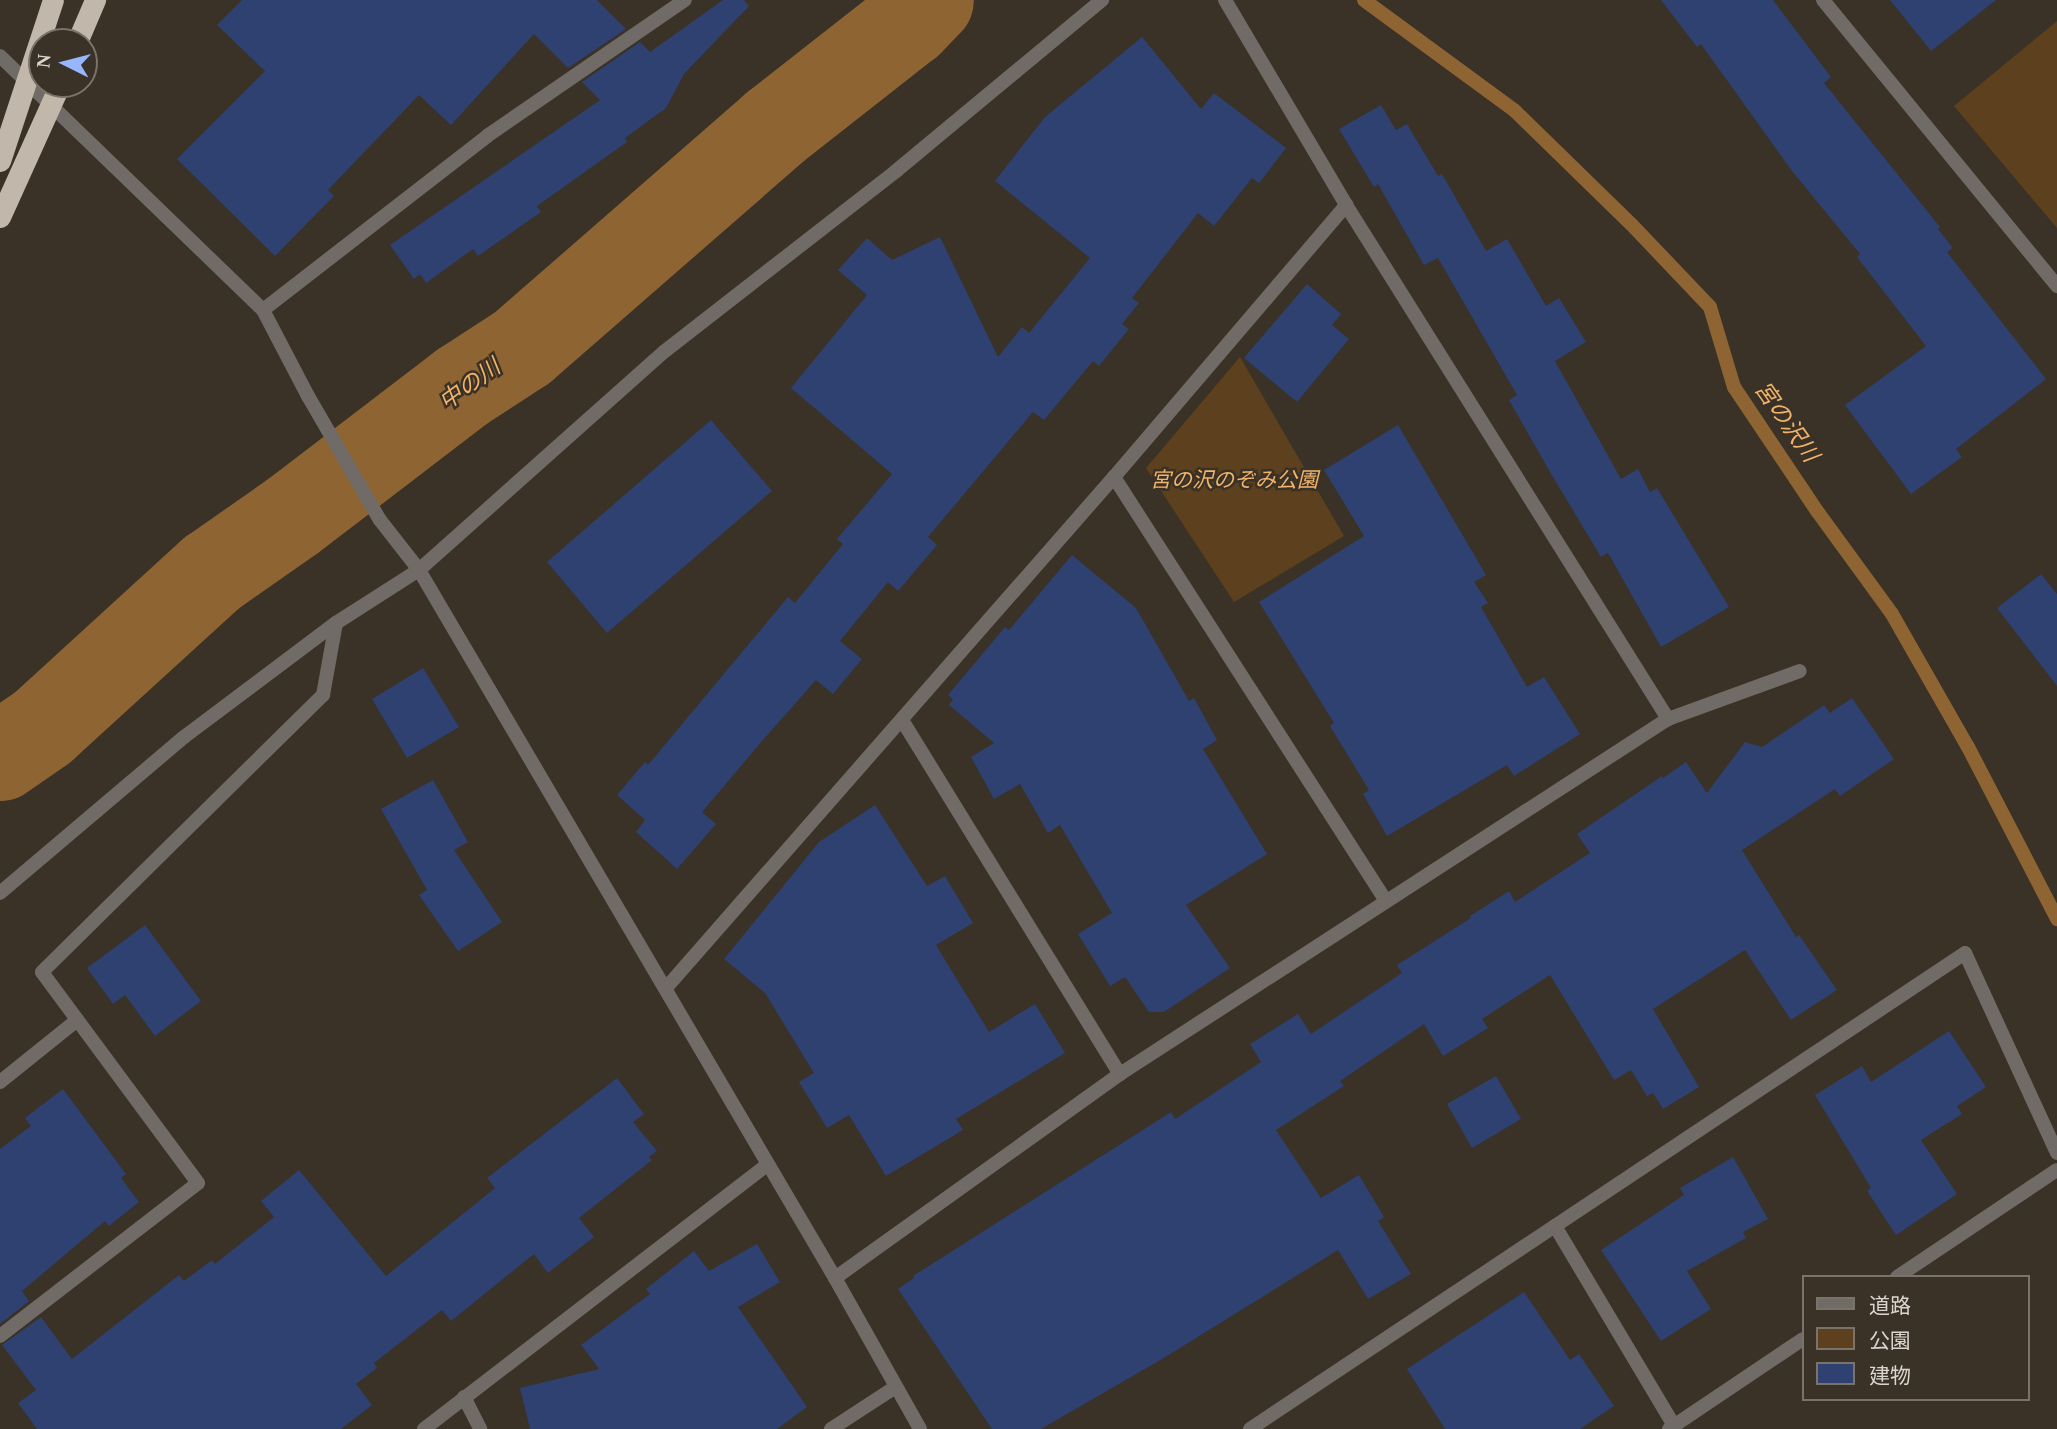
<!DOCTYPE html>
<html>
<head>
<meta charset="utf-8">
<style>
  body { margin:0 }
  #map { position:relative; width:2057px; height:1429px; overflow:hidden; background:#3a3127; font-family:"Times New Roman","Noto Sans JP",serif }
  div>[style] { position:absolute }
  .green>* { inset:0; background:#5d411e }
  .stream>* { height:14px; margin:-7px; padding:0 7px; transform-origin:7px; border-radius:7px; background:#8e6532 }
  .river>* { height:89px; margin:-44.5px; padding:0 44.5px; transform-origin:44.5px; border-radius:44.5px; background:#8e6532 }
  .building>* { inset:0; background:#2e4171 }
  .minor>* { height:14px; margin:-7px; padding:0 7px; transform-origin:7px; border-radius:7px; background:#706b66 }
  .motorway>* { height:21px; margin:-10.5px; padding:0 10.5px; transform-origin:10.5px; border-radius:10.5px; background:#c2b7ab }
  .motorway-bridge>* { height:21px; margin:-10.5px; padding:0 10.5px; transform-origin:10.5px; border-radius:10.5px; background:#c2b7ab }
  span { translate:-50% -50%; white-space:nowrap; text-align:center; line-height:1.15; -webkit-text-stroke:5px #3a3127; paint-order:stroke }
  .park-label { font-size:21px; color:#f1b46a; font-style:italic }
  .water-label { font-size:23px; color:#f1b46a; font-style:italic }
  .legend { position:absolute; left:1802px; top:1275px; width:228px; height:126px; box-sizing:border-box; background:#3a3127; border:2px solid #7a736a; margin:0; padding:9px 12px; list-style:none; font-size:21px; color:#dbd5cf }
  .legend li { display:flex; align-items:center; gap:14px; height:35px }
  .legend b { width:35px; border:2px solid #7a736a }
  .north { position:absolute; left:28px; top:28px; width:70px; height:70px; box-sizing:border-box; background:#3a3127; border:2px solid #7a736a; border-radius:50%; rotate:276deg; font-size:19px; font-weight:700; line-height:28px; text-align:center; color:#dbd5cf }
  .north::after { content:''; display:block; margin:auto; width:24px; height:32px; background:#96b6fd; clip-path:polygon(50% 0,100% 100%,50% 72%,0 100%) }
</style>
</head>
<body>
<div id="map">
  <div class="green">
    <div style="clip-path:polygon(2057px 21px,2057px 228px,1954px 106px)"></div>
    <div style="clip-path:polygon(1240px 357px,1344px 536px,1234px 602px,1146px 468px)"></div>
  </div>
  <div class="stream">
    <div style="left:1364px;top:0;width:187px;rotate:36.3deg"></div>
    <div style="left:1515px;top:111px;width:163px;rotate:44.3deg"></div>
    <div style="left:1632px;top:225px;width:113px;rotate:46.4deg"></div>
    <div style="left:1710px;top:307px;width:84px;rotate:73.3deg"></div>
    <div style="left:1734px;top:387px;width:149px;rotate:56.2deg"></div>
    <div style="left:1817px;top:511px;width:127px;rotate:53.9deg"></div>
    <div style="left:1892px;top:614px;width:153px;rotate:60.3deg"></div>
    <div style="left:1968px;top:747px;width:194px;rotate:62.6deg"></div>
  </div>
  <div class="river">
    <div style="left:0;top:756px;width:51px;rotate:-34.6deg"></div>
    <div style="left:42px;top:727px;width:230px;rotate:-42.4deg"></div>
    <div style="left:212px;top:572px;width:98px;rotate:-35deg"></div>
    <div style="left:292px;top:516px;width:214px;rotate:-37.4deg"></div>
    <div style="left:462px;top:386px;width:72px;rotate:-33deg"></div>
    <div style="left:522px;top:347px;width:335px;rotate:-41.1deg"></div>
    <div style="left:774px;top:127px;width:170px;rotate:-38.1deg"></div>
    <div style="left:908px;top:22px;width:30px;rotate:-46deg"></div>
  </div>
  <div class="building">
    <div style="clip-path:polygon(242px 0,597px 0,626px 29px,568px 68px,534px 34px,451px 125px,419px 95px,328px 190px,334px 196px,275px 256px,177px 159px,265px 71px,217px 25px)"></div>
    <div style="clip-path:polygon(723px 0,744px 0,749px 6px,684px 74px,666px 108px,625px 138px,627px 142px,537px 206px,541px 212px,478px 256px,473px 249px,426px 283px,420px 274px,414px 279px,390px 245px,600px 100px,582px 82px,640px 42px,650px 52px)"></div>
    <div style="clip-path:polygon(1661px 0,1773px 0,1831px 77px,1824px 83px,1940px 227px,1938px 229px,1953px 248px,1947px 252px,2046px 379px,1956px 449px,1962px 457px,1911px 494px,1845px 405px,1926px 346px,1857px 257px,1860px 254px,1792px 171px,1701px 44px,1697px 47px)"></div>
    <div style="clip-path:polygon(1890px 0,1996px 0,1931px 51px)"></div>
    <div style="clip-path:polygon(1142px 37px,1201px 109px,1214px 93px,1286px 148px,1259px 183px,1252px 178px,1214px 226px,1198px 213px,1132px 298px,1139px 303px,1122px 324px,1129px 329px,1099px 366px,1093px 361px,1044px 420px,1033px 412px,928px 537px,937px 545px,898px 591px,888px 582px,840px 641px,862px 659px,833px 694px,816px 680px,763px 740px,702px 812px,716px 824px,677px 869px,636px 832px,645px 820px,617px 795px,645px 762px,648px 765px,788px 597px,795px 603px,843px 544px,837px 539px,892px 474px,791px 388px,867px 295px,838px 270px,867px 238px,892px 260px,940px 237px,998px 357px,1022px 327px,1029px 333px,1090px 258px,995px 181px,1045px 117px)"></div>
    <div style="clip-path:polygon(1381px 105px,1396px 130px,1407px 124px,1438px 176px,1442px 174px,1486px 251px,1507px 239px,1546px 306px,1559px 298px,1586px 342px,1555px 361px,1621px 479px,1638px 469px,1650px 492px,1657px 488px,1729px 607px,1661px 647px,1608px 553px,1601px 557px,1550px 472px,1509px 400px,1517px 395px,1438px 258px,1424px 265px,1378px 184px,1374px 187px,1339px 129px)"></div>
    <div style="clip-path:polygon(1307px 284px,1341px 314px,1332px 325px,1349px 339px,1297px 402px,1244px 358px)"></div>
    <div style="clip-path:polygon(711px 420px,772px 491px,607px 633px,547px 562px)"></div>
    <div style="clip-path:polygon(1398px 425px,1486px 575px,1474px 582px,1488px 603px,1481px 607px,1527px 687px,1544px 677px,1580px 734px,1514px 776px,1507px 765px,1387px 836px,1363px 794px,1369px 790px,1330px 726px,1334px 723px,1259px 602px,1364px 536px,1324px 470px)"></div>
    <div style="clip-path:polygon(1072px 555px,1136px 608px,1189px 701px,1194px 698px,1217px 740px,1203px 749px,1267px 854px,1186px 905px,1230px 968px,1164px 1012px,1149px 1012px,1125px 977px,1110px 986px,1078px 934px,1112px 913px,1060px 825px,1048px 833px,1020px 784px,994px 799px,971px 757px,994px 743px,949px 705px,953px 699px,948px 695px,1005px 627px,1009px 630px)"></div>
    <div style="clip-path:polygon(2041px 574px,2057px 594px,2057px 686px,1997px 608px)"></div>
    <div style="clip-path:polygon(423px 668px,459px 727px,407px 758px,372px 699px)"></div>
    <div style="clip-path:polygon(1852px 698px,1894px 759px,1840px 796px,1835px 789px,1742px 850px,1796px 937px,1799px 935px,1837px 990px,1791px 1020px,1745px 950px,1653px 1009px,1699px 1087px,1663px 1109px,1653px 1093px,1647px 1096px,1631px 1070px,1614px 1080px,1550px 975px,1482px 1019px,1488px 1028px,1443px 1056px,1424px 1024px,1340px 1081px,1344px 1086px,1276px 1130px,1321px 1198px,1359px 1175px,1384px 1217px,1378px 1221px,1411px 1274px,1368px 1299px,1338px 1250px,1162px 1359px,1041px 1429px,992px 1429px,898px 1289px,914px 1278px,913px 1276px,1171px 1112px,1175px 1119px,1261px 1062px,1250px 1044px,1298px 1014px,1311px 1034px,1402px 973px,1397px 965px,1471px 918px,1470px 916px,1509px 891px,1515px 902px,1590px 853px,1577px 834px,1662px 776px,1663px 778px,1686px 762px,1707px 793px,1745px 742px,1762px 747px,1824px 705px,1830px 713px)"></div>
    <div style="clip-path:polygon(433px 780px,468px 842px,454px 850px,502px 922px,458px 951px,419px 895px,427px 890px,381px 809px)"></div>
    <div style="clip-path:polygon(875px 805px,927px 886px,945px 876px,973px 923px,936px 945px,989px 1032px,1035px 1004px,1065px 1053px,956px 1119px,963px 1130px,886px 1176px,849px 1115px,827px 1128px,799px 1082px,814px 1073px,765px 993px,724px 959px,819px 842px)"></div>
    <div style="clip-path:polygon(145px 925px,201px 1001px,155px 1036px,125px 995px,113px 1004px,87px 968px)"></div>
    <div style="clip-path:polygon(1949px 1031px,1986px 1087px,1957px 1106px,1962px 1114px,1921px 1140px,1957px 1194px,1896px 1235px,1867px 1191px,1871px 1188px,1815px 1095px,1862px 1066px,1871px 1082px)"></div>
    <div style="clip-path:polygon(1496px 1076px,1521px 1119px,1472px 1148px,1447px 1104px)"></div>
    <div style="clip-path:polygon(617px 1078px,644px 1114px,633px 1122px,657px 1151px,649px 1157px,652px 1160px,579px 1218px,594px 1237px,548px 1273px,534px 1254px,451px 1321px,442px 1310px,374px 1363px,377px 1368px,356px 1384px,372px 1405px,341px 1429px,37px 1429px,18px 1403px,36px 1390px,2px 1345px,41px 1317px,72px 1359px,179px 1275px,184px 1281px,212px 1260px,215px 1264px,274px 1217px,261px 1201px,299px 1170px,386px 1276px,495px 1188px,487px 1178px)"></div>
    <div style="clip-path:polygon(63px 1089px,126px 1174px,121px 1178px,139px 1202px,109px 1226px,105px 1221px,22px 1291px,29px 1301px,0 1324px,0 1149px,31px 1126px,25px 1118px)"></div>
    <div style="clip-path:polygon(1733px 1157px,1768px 1219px,1743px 1232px,1746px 1238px,1687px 1271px,1711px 1309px,1661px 1341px,1601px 1250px,1684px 1195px,1680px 1188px)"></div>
    <div style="clip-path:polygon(757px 1244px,780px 1282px,738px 1307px,807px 1407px,777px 1429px,530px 1429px,520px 1388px,599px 1369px,581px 1345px,650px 1294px,646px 1289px,694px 1251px,709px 1271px)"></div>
    <div style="clip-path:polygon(1524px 1292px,1570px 1360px,1579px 1354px,1614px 1406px,1580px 1429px,1445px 1429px,1407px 1369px)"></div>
  </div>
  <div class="minor">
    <div style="left:1225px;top:0;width:238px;rotate:59.4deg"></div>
    <div style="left:1346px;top:205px;width:607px;rotate:57.93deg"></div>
    <div style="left:1823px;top:0;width:370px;rotate:50.7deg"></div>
    <div style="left:0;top:56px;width:366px;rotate:44deg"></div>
    <div style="left:263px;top:310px;width:97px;rotate:62.4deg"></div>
    <div style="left:308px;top:396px;width:143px;rotate:59.9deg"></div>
    <div style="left:380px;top:520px;width:63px;rotate:52deg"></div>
    <div style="left:419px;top:570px;width:821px;rotate:59.56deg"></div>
    <div style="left:835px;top:1278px;width:173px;rotate:60.6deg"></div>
    <div style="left:263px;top:310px;width:284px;rotate:-37.8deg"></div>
    <div style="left:487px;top:136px;width:240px;rotate:-34.5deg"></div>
    <div style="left:1114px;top:477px;width:504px;rotate:57.32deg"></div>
    <div style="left:902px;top:720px;width:416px;rotate:58.4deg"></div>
    <div style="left:0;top:893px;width:241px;rotate:-40.3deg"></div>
    <div style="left:184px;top:737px;width:190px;rotate:-36.9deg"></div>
    <div style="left:336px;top:623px;width:98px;rotate:-32.6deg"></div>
    <div style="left:419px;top:570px;width:329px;rotate:-41.7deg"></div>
    <div style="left:665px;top:351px;width:293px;rotate:-37.9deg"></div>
    <div style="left:896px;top:171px;width:268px;rotate:-39.7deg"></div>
    <div style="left:666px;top:988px;width:680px;rotate:-48.76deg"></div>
    <div style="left:1114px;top:477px;width:358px;rotate:-49.5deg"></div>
    <div style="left:0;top:1082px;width:99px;rotate:-38.8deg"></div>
    <div style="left:1555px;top:1226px;width:233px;rotate:59.2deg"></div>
    <div style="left:1897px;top:1277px;width:192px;rotate:-33.8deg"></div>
    <div style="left:835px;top:1278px;width:350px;rotate:-35.6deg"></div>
    <div style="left:1120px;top:1074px;width:653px;rotate:-32.94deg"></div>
    <div style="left:1668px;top:719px;width:140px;rotate:-20deg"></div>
    <div style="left:0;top:1336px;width:250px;rotate:-37.7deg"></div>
    <div style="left:198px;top:1183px;width:262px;rotate:-126.5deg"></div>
    <div style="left:42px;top:972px;width:395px;rotate:-44.6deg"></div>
    <div style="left:323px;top:695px;width:73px;rotate:-79.8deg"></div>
    <div style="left:464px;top:1397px;width:36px;rotate:63deg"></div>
    <div style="left:424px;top:1429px;width:434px;rotate:-37.6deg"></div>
    <div style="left:831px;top:1429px;width:75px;rotate:-33.1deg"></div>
    <div style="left:1250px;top:1429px;width:859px;rotate:-33.65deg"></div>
    <div style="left:1965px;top:953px;width:220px;rotate:65.3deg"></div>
    <div style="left:1669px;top:1429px;width:161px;rotate:-33.9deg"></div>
  </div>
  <div class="motorway">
    <div style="left:77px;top:42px;width:46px;rotate:-66.8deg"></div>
  </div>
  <div class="motorway-bridge">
    <div style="left:0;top:161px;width:169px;rotate:-71.8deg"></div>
    <div style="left:0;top:217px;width:146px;rotate:-65.7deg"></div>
  </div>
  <div class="park-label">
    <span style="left:1234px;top:480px">宮の沢のぞみ公園</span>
  </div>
  <div class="water-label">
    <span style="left:470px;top:385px;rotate:-36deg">中の川</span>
    <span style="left:1786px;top:422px;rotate:55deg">宮の沢川</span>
  </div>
  <ul class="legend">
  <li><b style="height:9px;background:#706b66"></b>道路</li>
  <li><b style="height:19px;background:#5d411e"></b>公園</li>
  <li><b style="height:19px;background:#2e4171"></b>建物</li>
  </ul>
  <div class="north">N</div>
</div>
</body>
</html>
